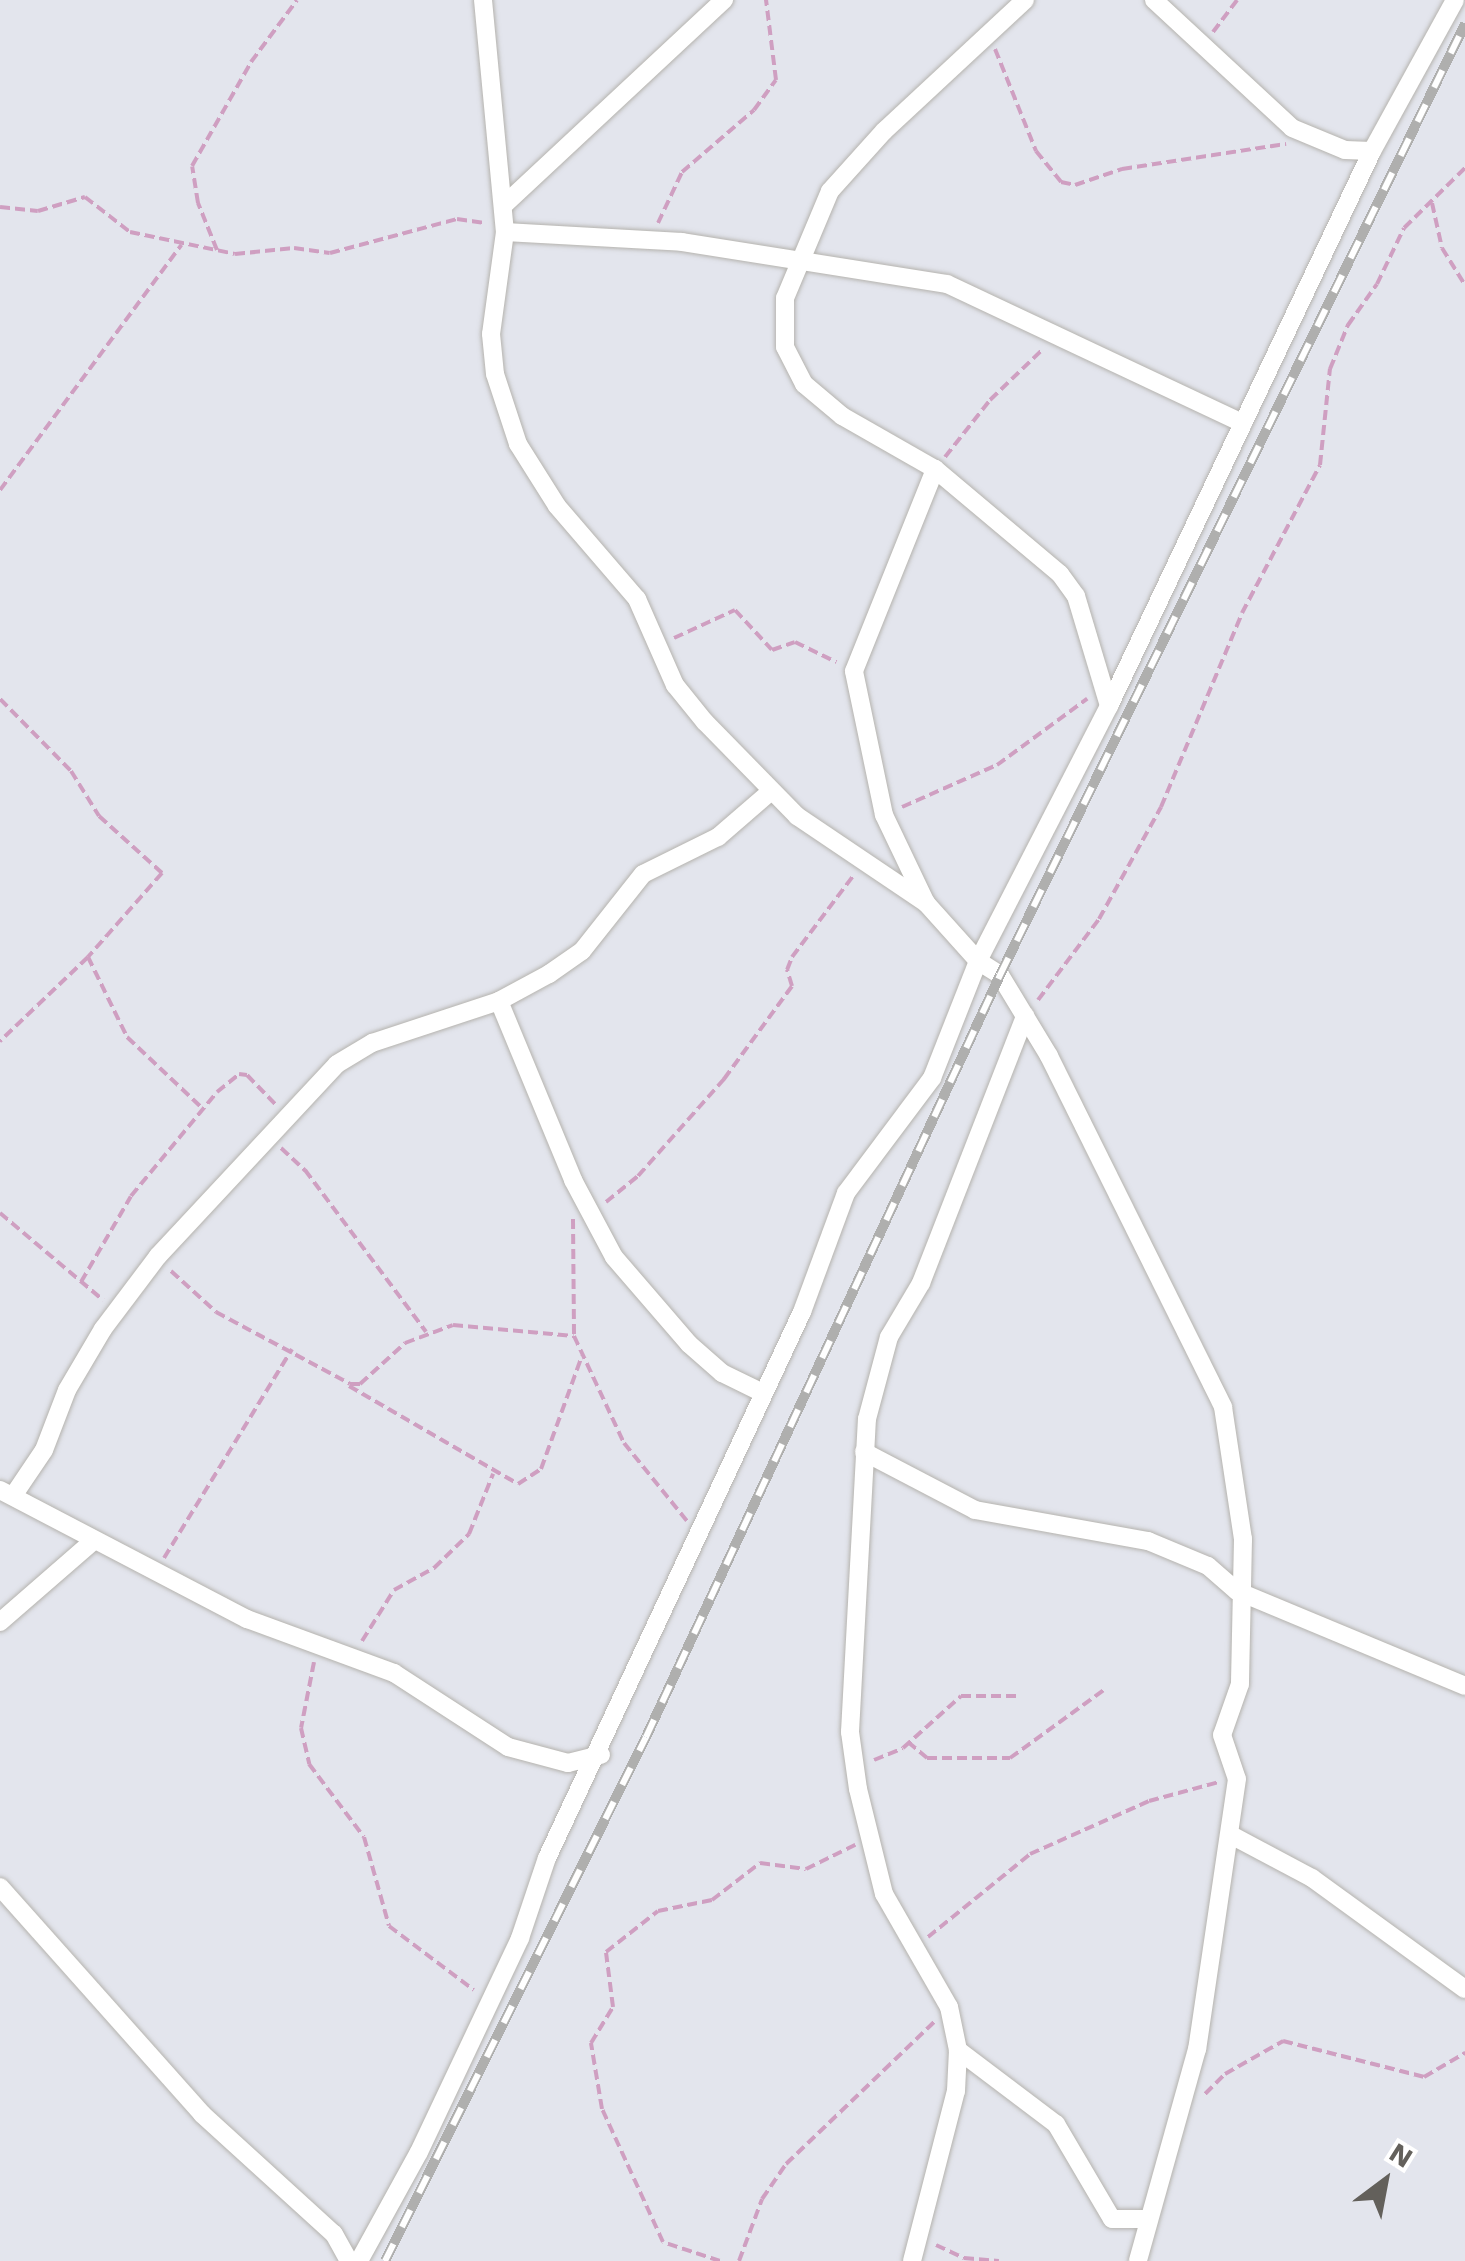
<!DOCTYPE html>
<html>
<head>
<meta charset="utf-8">
<style>
  body { margin:0 }
  #map { position:relative; width:1465px; height:2261px; overflow:hidden; background:#e3e5ed; font-family:"Work Sans",sans-serif }
  div>[style] { position:absolute }
  .path>* { height:4px; margin-top:-2px; transform-origin:0; background:repeating-linear-gradient(90deg,#cf9fc1 0 10px,transparent 0 15px) }
  .roads { filter:drop-shadow(0 0 2px #b5b3ae) drop-shadow(0 0 2px #b5b3ae) }
  .street>* { height:18px; margin:-9px; padding:0 9px; transform-origin:9px; border-radius:9px; background:#fff }
  .rail>* { height:10px; margin-top:-5px; transform-origin:0; background:repeating-linear-gradient(90deg,#fff 0 19px,#afafae 0 38px); box-sizing:border-box; border-block:2px solid #afafae }
  span { translate:-50% -50%; white-space:nowrap; text-align:center; line-height:1.15; -webkit-text-stroke:10px #fff; paint-order:stroke }
  .north { position:absolute; left:1335px; top:2131px; width:100px; height:100px; -webkit-text-stroke:8px #fff; paint-order:stroke; rotate:32deg; font-size:28px; font-weight:700; line-height:40px; text-align:center; color:#63605b }
  .north::after { content:''; display:block; margin:auto; width:35px; height:45px; background:#63605b; clip-path:polygon(50% 0,100% 100%,50% 72%,0 100%) }
</style>
</head>
<body>
<div id="map">
  <div class="path">
    <div style="left:1213px;top:32px;width:40px;rotate:-53deg"></div>
    <div style="left:995px;top:49px;width:110px;rotate:68.1deg"></div>
    <div style="left:1036px;top:151px;width:40px;rotate:51deg"></div>
    <div style="left:1061px;top:182px;width:14px;rotate:12deg"></div>
    <div style="left:1075px;top:185px;width:50px;rotate:-18.8deg"></div>
    <div style="left:1122px;top:169px;width:166px;rotate:-8.7deg"></div>
    <div style="left:1432px;top:203px;width:46px;rotate:77.5deg"></div>
    <div style="left:1442px;top:248px;width:44px;rotate:58.1deg"></div>
    <div style="left:0;top:207px;width:38px;rotate:6deg"></div>
    <div style="left:38px;top:211px;width:49px;rotate:-16.6deg"></div>
    <div style="left:85px;top:197px;width:57px;rotate:37.9deg"></div>
    <div style="left:130px;top:232px;width:107px;rotate:11.8deg"></div>
    <div style="left:235px;top:254px;width:59px;rotate:-5.8deg"></div>
    <div style="left:294px;top:248px;width:36px;rotate:8deg"></div>
    <div style="left:330px;top:253px;width:131px;rotate:-15deg"></div>
    <div style="left:457px;top:219px;width:28px;rotate:8deg"></div>
    <div style="left:658px;top:223px;width:56px;rotate:-64.8deg"></div>
    <div style="left:682px;top:172px;width:95px;rotate:-40.7deg"></div>
    <div style="left:754px;top:110px;width:37px;rotate:-54deg"></div>
    <div style="left:776px;top:80px;width:81px;rotate:-97.1deg"></div>
    <div style="left:217px;top:250px;width:51px;rotate:-112deg"></div>
    <div style="left:198px;top:203px;width:37px;rotate:-99deg"></div>
    <div style="left:192px;top:166px;width:120px;rotate:-60.4deg"></div>
    <div style="left:251px;top:62px;width:77px;rotate:-53.4deg"></div>
    <div style="left:945px;top:457px;width:73px;rotate:-51.7deg"></div>
    <div style="left:990px;top:400px;width:72px;rotate:-43.9deg"></div>
    <div style="left:0;top:490px;width:305px;rotate:-53.5deg"></div>
    <div style="left:674px;top:638px;width:67px;rotate:-24.7deg"></div>
    <div style="left:735px;top:610px;width:54px;rotate:47.2deg"></div>
    <div style="left:772px;top:650px;width:24px;rotate:-19deg"></div>
    <div style="left:795px;top:642px;width:46px;rotate:26deg"></div>
    <div style="left:0;top:699px;width:101px;rotate:45.4deg"></div>
    <div style="left:71px;top:771px;width:53px;rotate:58.1deg"></div>
    <div style="left:99px;top:816px;width:85px;rotate:42.1deg"></div>
    <div style="left:162px;top:873px;width:112px;rotate:131.4deg"></div>
    <div style="left:88px;top:957px;width:122px;rotate:136.3deg"></div>
    <div style="left:902px;top:807px;width:104px;rotate:-23.9deg"></div>
    <div style="left:997px;top:765px;width:112px;rotate:-36.3deg"></div>
    <div style="left:88px;top:957px;width:89px;rotate:64deg"></div>
    <div style="left:127px;top:1037px;width:103px;rotate:43.4deg"></div>
    <div style="left:1038px;top:1000px;width:101px;rotate:-53deg"></div>
    <div style="left:1099px;top:919px;width:128px;rotate:-61deg"></div>
    <div style="left:1161px;top:807px;width:210px;rotate:-67.3deg"></div>
    <div style="left:1242px;top:613px;width:167px;rotate:-62.2deg"></div>
    <div style="left:1320px;top:465px;width:97px;rotate:-84.1deg"></div>
    <div style="left:1330px;top:369px;width:48px;rotate:-67.8deg"></div>
    <div style="left:1348px;top:325px;width:50px;rotate:-54.7deg"></div>
    <div style="left:1377px;top:284px;width:62px;rotate:-64.3deg"></div>
    <div style="left:1404px;top:228px;width:86px;rotate:-44.5deg"></div>
    <div style="left:281px;top:1148px;width:33px;rotate:43deg"></div>
    <div style="left:305px;top:1170px;width:202px;rotate:53.2deg"></div>
    <div style="left:606px;top:1202px;width:41px;rotate:-39.1deg"></div>
    <div style="left:638px;top:1176px;width:130px;rotate:-48.4deg"></div>
    <div style="left:724px;top:1079px;width:115px;rotate:-53.8deg"></div>
    <div style="left:792px;top:986px;width:17px;rotate:-107deg"></div>
    <div style="left:787px;top:970px;width:14px;rotate:-69deg"></div>
    <div style="left:792px;top:957px;width:101px;rotate:-53deg"></div>
    <div style="left:0;top:1213px;width:135px;rotate:40.2deg"></div>
    <div style="left:573px;top:1219px;width:117px;rotate:89.5deg"></div>
    <div style="left:574px;top:1336px;width:118px;rotate:65deg"></div>
    <div style="left:624px;top:1443px;width:100px;rotate:51.1deg"></div>
    <div style="left:171px;top:1271px;width:61px;rotate:42.3deg"></div>
    <div style="left:216px;top:1312px;width:152px;rotate:28.2deg"></div>
    <div style="left:350px;top:1384px;width:10px"></div>
    <div style="left:360px;top:1384px;width:61px;rotate:-42.3deg"></div>
    <div style="left:405px;top:1343px;width:51px;rotate:-20.6deg"></div>
    <div style="left:453px;top:1325px;width:121px;rotate:5.2deg"></div>
    <div style="left:81px;top:1282px;width:99px;rotate:-59.8deg"></div>
    <div style="left:131px;top:1196px;width:135px;rotate:-50.4deg"></div>
    <div style="left:217px;top:1092px;width:28px;rotate:-39deg"></div>
    <div style="left:239px;top:1074px;width:8px;rotate:7deg"></div>
    <div style="left:247px;top:1075px;width:42px;rotate:46deg"></div>
    <div style="left:349px;top:1386px;width:195px;rotate:30.1deg"></div>
    <div style="left:518px;top:1484px;width:27px;rotate:-33deg"></div>
    <div style="left:541px;top:1469px;width:120px;rotate:-70.1deg"></div>
    <div style="left:164px;top:1558px;width:245px;rotate:-58.5deg"></div>
    <div style="left:362px;top:1641px;width:60px;rotate:-57.9deg"></div>
    <div style="left:394px;top:1590px;width:46px;rotate:-28.8deg"></div>
    <div style="left:434px;top:1568px;width:49px;rotate:-44.2deg"></div>
    <div style="left:469px;top:1534px;width:65px;rotate:-68.2deg"></div>
    <div style="left:314px;top:1662px;width:67px;rotate:101.1deg"></div>
    <div style="left:301px;top:1728px;width:37px;rotate:77deg"></div>
    <div style="left:309px;top:1764px;width:91px;rotate:53deg"></div>
    <div style="left:364px;top:1837px;width:92px;rotate:74.3deg"></div>
    <div style="left:389px;top:1926px;width:106px;rotate:37deg"></div>
    <div style="left:908px;top:1742px;width:25px;rotate:40deg"></div>
    <div style="left:927px;top:1758px;width:83px"></div>
    <div style="left:1010px;top:1758px;width:116px;rotate:-35.9deg"></div>
    <div style="left:874px;top:1760px;width:31px;rotate:-22deg"></div>
    <div style="left:903px;top:1748px;width:78px;rotate:-41.9deg"></div>
    <div style="left:961px;top:1696px;width:56px"></div>
    <div style="left:928px;top:1937px;width:132px;rotate:-39.1deg"></div>
    <div style="left:1030px;top:1854px;width:130px;rotate:-24deg"></div>
    <div style="left:1149px;top:1801px;width:73px;rotate:-15.2deg"></div>
    <div style="left:1205px;top:2094px;width:28px;rotate:-45deg"></div>
    <div style="left:1225px;top:2074px;width:67px;rotate:-29.6deg"></div>
    <div style="left:1283px;top:2041px;width:146px;rotate:14.3deg"></div>
    <div style="left:1424px;top:2077px;width:48px;rotate:-30.3deg"></div>
    <div style="left:936px;top:2245px;width:31px;rotate:25deg"></div>
    <div style="left:964px;top:2258px;width:35px;rotate:5deg"></div>
    <div style="left:720px;top:2261px;width:60px;rotate:-161.6deg"></div>
    <div style="left:663px;top:2242px;width:146px;rotate:-114.6deg"></div>
    <div style="left:602px;top:2109px;width:67px;rotate:-99.5deg"></div>
    <div style="left:591px;top:2043px;width:42px;rotate:-58.6deg"></div>
    <div style="left:613px;top:2007px;width:55px;rotate:-97.3deg"></div>
    <div style="left:606px;top:1952px;width:66px;rotate:-38.3deg"></div>
    <div style="left:658px;top:1911px;width:55px;rotate:-11.5deg"></div>
    <div style="left:712px;top:1900px;width:61px;rotate:-37.6deg"></div>
    <div style="left:760px;top:1863px;width:46px;rotate:7.4deg"></div>
    <div style="left:806px;top:1869px;width:55px;rotate:-26.1deg"></div>
    <div style="left:739px;top:2261px;width:66px;rotate:-69.6deg"></div>
    <div style="left:762px;top:2199px;width:42px;rotate:-55.6deg"></div>
    <div style="left:786px;top:2164px;width:207px;rotate:-43.8deg"></div>
  </div>
  <div class="roads">
    <div class="street">
      <div style="left:483px;top:0;width:233px;rotate:84.6deg"></div>
      <div style="left:505px;top:232px;width:103px;rotate:97.8deg"></div>
      <div style="left:491px;top:334px;width:40px;rotate:84.3deg"></div>
      <div style="left:495px;top:374px;width:74px;rotate:71.8deg"></div>
      <div style="left:518px;top:444px;width:73px;rotate:57.8deg"></div>
      <div style="left:557px;top:506px;width:123px;rotate:49.3deg"></div>
      <div style="left:637px;top:599px;width:94px;rotate:66.2deg"></div>
      <div style="left:675px;top:685px;width:48px;rotate:51deg"></div>
      <div style="left:705px;top:722px;width:132px;rotate:45.6deg"></div>
      <div style="left:797px;top:816px;width:156px;rotate:34deg"></div>
      <div style="left:926px;top:903px;width:78px;rotate:48.1deg"></div>
      <div style="left:978px;top:961px;width:26px;rotate:32deg"></div>
      <div style="left:1000px;top:975px;width:95px;rotate:58.8deg"></div>
      <div style="left:1049px;top:1056px;width:392px;rotate:63.6deg"></div>
      <div style="left:1223px;top:1407px;width:134px;rotate:81.4deg"></div>
      <div style="left:1243px;top:1539px;width:145px;rotate:91.2deg"></div>
      <div style="left:1240px;top:1684px;width:54px;rotate:109.4deg"></div>
      <div style="left:1222px;top:1735px;width:46px;rotate:71.2deg"></div>
      <div style="left:1237px;top:1779px;width:273px;rotate:98.4deg"></div>
      <div style="left:1197px;top:2049px;width:220px;rotate:105.6deg"></div>
      <div style="left:1025px;top:0;width:192px;rotate:137.1deg"></div>
      <div style="left:884px;top:131px;width:81px;rotate:132deg"></div>
      <div style="left:830px;top:191px;width:116px;rotate:112.8deg"></div>
      <div style="left:785px;top:298px;width:49px;rotate:90deg"></div>
      <div style="left:785px;top:347px;width:42px;rotate:62.8deg"></div>
      <div style="left:804px;top:384px;width:50px;rotate:40.1deg"></div>
      <div style="left:842px;top:416px;width:107px;rotate:29.7deg"></div>
      <div style="left:935px;top:469px;width:163px;rotate:40deg"></div>
      <div style="left:1060px;top:574px;width:27px;rotate:54deg"></div>
      <div style="left:1076px;top:596px;width:115px;rotate:73.3deg"></div>
      <div style="left:1154px;top:0;width:188px;rotate:42.8deg"></div>
      <div style="left:1292px;top:128px;width:57px;rotate:22.5deg"></div>
      <div style="left:1345px;top:150px;width:27px;rotate:2deg"></div>
      <div style="left:504px;top:205px;width:301px;rotate:-43deg"></div>
      <div style="left:505px;top:232px;width:177px;rotate:3.2deg"></div>
      <div style="left:682px;top:242px;width:268px;rotate:9deg"></div>
      <div style="left:947px;top:284px;width:327px;rotate:25.2deg"></div>
      <div style="left:926px;top:903px;width:98px;rotate:-115.5deg"></div>
      <div style="left:884px;top:815px;width:147px;rotate:-101.8deg"></div>
      <div style="left:854px;top:671px;width:218px;rotate:-68.1deg"></div>
      <div style="left:499px;top:1001px;width:194px;rotate:67.5deg"></div>
      <div style="left:573px;top:1180px;width:87px;rotate:62deg"></div>
      <div style="left:614px;top:1257px;width:115px;rotate:49.2deg"></div>
      <div style="left:689px;top:1344px;width:44px;rotate:41.3deg"></div>
      <div style="left:722px;top:1373px;width:43px;rotate:26deg"></div>
      <div style="left:864px;top:1452px;width:125px;rotate:27.6deg"></div>
      <div style="left:975px;top:1510px;width:176px;rotate:10.2deg"></div>
      <div style="left:1148px;top:1541px;width:65px;rotate:22.6deg"></div>
      <div style="left:1208px;top:1566px;width:38px;rotate:41deg"></div>
      <div style="left:1237px;top:1591px;width:247px;rotate:22.6deg"></div>
      <div style="left:0;top:1490px;width:279px;rotate:27.6deg"></div>
      <div style="left:247px;top:1619px;width:157px;rotate:20.2deg"></div>
      <div style="left:394px;top:1673px;width:136px;rotate:33deg"></div>
      <div style="left:508px;top:1747px;width:62px;rotate:14.9deg"></div>
      <div style="left:568px;top:1763px;width:34px;rotate:-14deg"></div>
      <div style="left:13px;top:1496px;width:55px;rotate:-56deg"></div>
      <div style="left:44px;top:1450px;width:64px;rotate:-69deg"></div>
      <div style="left:67px;top:1390px;width:71px;rotate:-59.5deg"></div>
      <div style="left:103px;top:1329px;width:91px;rotate:-53deg"></div>
      <div style="left:158px;top:1256px;width:262px;rotate:-47deg"></div>
      <div style="left:337px;top:1064px;width:41px;rotate:-31deg"></div>
      <div style="left:372px;top:1043px;width:134px;rotate:-18.3deg"></div>
      <div style="left:499px;top:1001px;width:57px;rotate:-28.4deg"></div>
      <div style="left:549px;top:974px;width:40px;rotate:-34.9deg"></div>
      <div style="left:582px;top:951px;width:98px;rotate:-51.6deg"></div>
      <div style="left:643px;top:874px;width:84px;rotate:-26.3deg"></div>
      <div style="left:718px;top:837px;width:69px;rotate:-40.9deg"></div>
      <div style="left:0;top:1622px;width:121px;rotate:-41deg"></div>
      <div style="left:1231px;top:1835px;width:92px;rotate:28deg"></div>
      <div style="left:1312px;top:1878px;width:189px;rotate:36deg"></div>
      <div style="left:0;top:1887px;width:304px;rotate:48.3deg"></div>
      <div style="left:202px;top:2114px;width:178px;rotate:42.3deg"></div>
      <div style="left:334px;top:2234px;width:31px;rotate:61deg"></div>
      <div style="left:958px;top:2050px;width:123px;rotate:37.1deg"></div>
      <div style="left:1056px;top:2124px;width:110px;rotate:59.5deg"></div>
      <div style="left:1112px;top:2219px;width:33px"></div>
      <div style="left:359px;top:2261px;width:124px;rotate:-61.2deg"></div>
      <div style="left:419px;top:2152px;width:237px;rotate:-64.7deg"></div>
      <div style="left:520px;top:1938px;width:84px;rotate:-71.4deg"></div>
      <div style="left:547px;top:1858px;width:603px;rotate:-64.97deg"></div>
      <div style="left:802px;top:1312px;width:127px;rotate:-69.7deg"></div>
      <div style="left:846px;top:1193px;width:144px;rotate:-53.2deg"></div>
      <div style="left:932px;top:1078px;width:126px;rotate:-68.5deg"></div>
      <div style="left:978px;top:961px;width:287px;rotate:-62.8deg"></div>
      <div style="left:1109px;top:706px;width:614px;rotate:-64.64deg"></div>
      <div style="left:1372px;top:151px;width:172px;rotate:-61.2deg"></div>
      <div style="left:912px;top:2261px;width:176px;rotate:-75.5deg"></div>
      <div style="left:956px;top:2091px;width:41px;rotate:-87.2deg"></div>
      <div style="left:958px;top:2050px;width:44px;rotate:-101.8deg"></div>
      <div style="left:949px;top:2007px;width:130px;rotate:-119.9deg"></div>
      <div style="left:884px;top:1894px;width:108px;rotate:-103.9deg"></div>
      <div style="left:858px;top:1789px;width:58px;rotate:-98deg"></div>
      <div style="left:850px;top:1732px;width:313px;rotate:-86.9deg"></div>
      <div style="left:867px;top:1419px;width:85px;rotate:-75deg"></div>
      <div style="left:889px;top:1337px;width:63px;rotate:-59.3deg"></div>
      <div style="left:921px;top:1283px;width:287px;rotate:-68.7deg"></div>
    </div>
  </div>
  <div class="rail">
    <div style="left:385px;top:2261px;width:585px;rotate:-63.52deg"></div>
    <div style="left:646px;top:1737px;width:840px;rotate:-65.08deg"></div>
    <div style="left:1000px;top:975px;width:1059px;rotate:-63.94deg"></div>
  </div>
  <div class="north">N</div>
</div>
</body>
</html>
